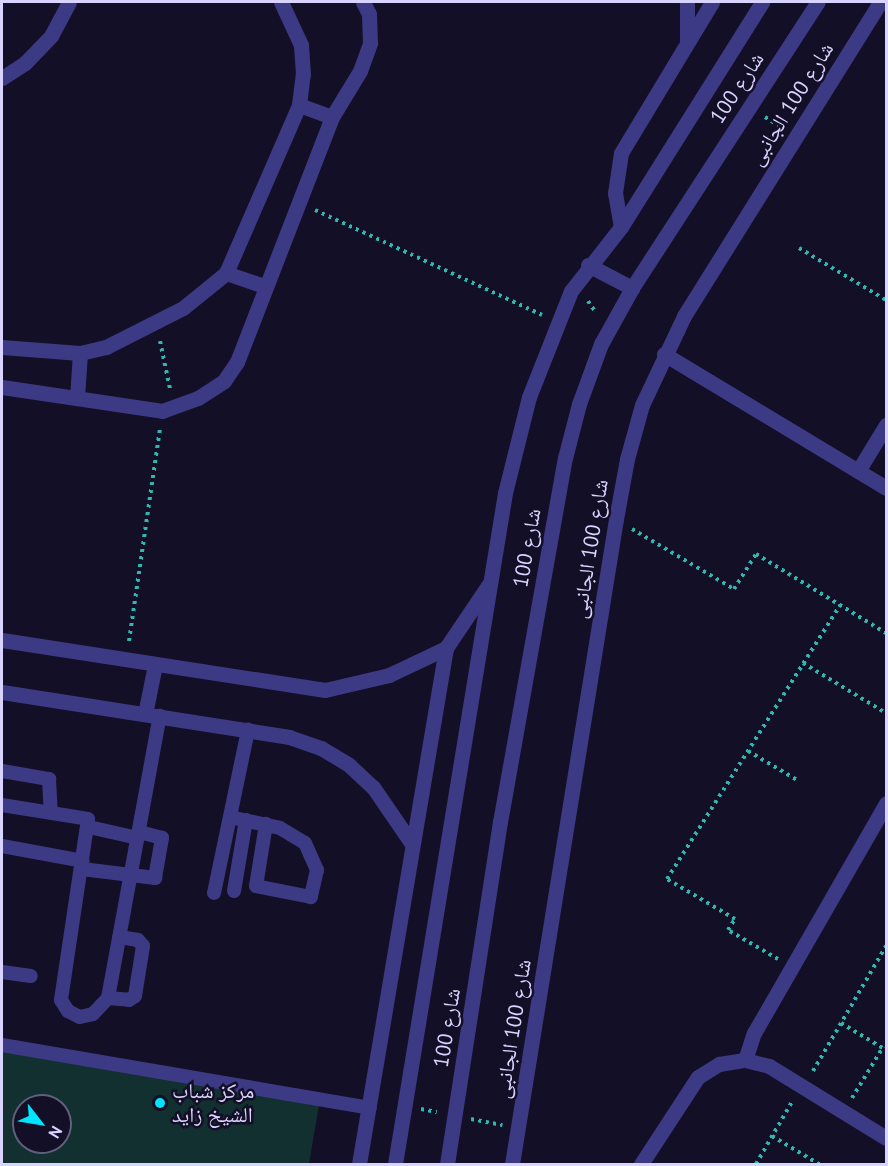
<!DOCTYPE html>
<html>
<head>
<meta charset="utf-8">
<style>
  body { margin:0 }
  #map { position:relative; width:888px; height:1166px; overflow:hidden; background:#130f26; font-family:"PT Sans","Noto Naskh Arabic",sans-serif }
  div>[style] { position:absolute }
  .green>* { inset:0; background:#12302f }
  .path>* { height:4px; margin-top:-2px; transform-origin:0; background:repeating-linear-gradient(90deg,#2fb8b0 0 3px,transparent 0 7.5px) }
  .lane>* { height:14px; margin:-7px; padding:0 7px; transform-origin:7px; border-radius:7px; background:#3d3a85 }
  .street>* { height:15px; margin:-7.5px; padding:0 7.5px; transform-origin:7.5px; border-radius:7.5px; background:#3d3a85 }
  .dots>* { width:16px; height:16px; translate:-50% -50%; box-sizing:border-box; border:3px solid #130f26; border-radius:50% }
  span { translate:-50% -50%; white-space:nowrap; text-align:center; line-height:1.15; -webkit-text-stroke:5px #130f26; paint-order:stroke }
  .street-label { font-size:21px; color:#d9d4ff }
  .poi-label { font-size:21px; color:#d9d4ff }
  .left { translate:0 -50%; text-align:left }
  .frame { position:absolute; inset:0; border:3px solid #d9d4ff; pointer-events:none }
  .north { position:absolute; left:12px; top:1094px; width:60px; height:60px; box-sizing:border-box; background:#130f26; border:2px solid #625e7d; border-radius:50%; rotate:121deg; font-size:16px; font-weight:700; line-height:24px; text-align:center; color:#d9d4ff }
  .north::after { content:''; display:block; margin:auto; width:21px; height:27px; background:#00e5ff; clip-path:polygon(50% 0,100% 100%,50% 72%,0 100%) }
</style>
</head>
<body>
<div id="map">
  <div class="green">
    <div style="clip-path:polygon(evenodd,2px 1045px,320px 1099px,309px 1164px,2px 1164px,2px 1045px,24px 1106px,60px 1106px,60px 1142px,24px 1142px,24px 1106px)"></div>
  </div>
  <div class="path">
    <div style="left:765px;top:117px;width:19px;rotate:32deg"></div>
    <div style="left:315px;top:210px;width:250px;rotate:24.8deg"></div>
    <div style="left:799px;top:248px;width:101px;rotate:30.9deg"></div>
    <div style="left:588px;top:301px;width:14px;rotate:56deg"></div>
    <div style="left:160px;top:341px;width:49px;rotate:78.2deg"></div>
    <div style="left:632px;top:529px;width:118px;rotate:30.5deg"></div>
    <div style="left:734px;top:589px;width:41px;rotate:-57.8deg"></div>
    <div style="left:756px;top:554px;width:152px;rotate:31.3deg"></div>
    <div style="left:129px;top:641px;width:214px;rotate:-81.7deg"></div>
    <div style="left:803px;top:663px;width:97px;rotate:31.1deg"></div>
    <div style="left:748px;top:751px;width:59px;rotate:30.5deg"></div>
    <div style="left:778px;top:959px;width:58px;rotate:-149.9deg"></div>
    <div style="left:728px;top:930px;width:13px;rotate:-58deg"></div>
    <div style="left:735px;top:919px;width:79px;rotate:-149.5deg"></div>
    <div style="left:667px;top:879px;width:324px;rotate:-57.7deg"></div>
    <div style="left:841px;top:1023px;width:52px;rotate:31deg"></div>
    <div style="left:813px;top:1071px;width:145px;rotate:-59.7deg"></div>
    <div style="left:852px;top:1098px;width:60px;rotate:-58.7deg"></div>
    <div style="left:421px;top:1109px;width:16px;rotate:11deg"></div>
    <div style="left:471px;top:1119px;width:32px;rotate:11deg"></div>
    <div style="left:772px;top:1136px;width:55px;rotate:30.8deg"></div>
    <div style="left:756px;top:1164px;width:74px;rotate:-60deg"></div>
  </div>
  <div class="lane">
    <div style="left:2px;top:771px;width:48px;rotate:9.7deg"></div>
    <div style="left:49px;top:779px;width:33px;rotate:87deg"></div>
    <div style="left:2px;top:805px;width:87px;rotate:9.2deg"></div>
    <div style="left:88px;top:819px;width:183px;rotate:98.5deg"></div>
    <div style="left:61px;top:1000px;width:13px;rotate:58deg"></div>
    <div style="left:68px;top:1011px;width:13px;rotate:27deg"></div>
    <div style="left:80px;top:1017px;width:13px;rotate:-13deg"></div>
    <div style="left:93px;top:1014px;width:22px;rotate:-47deg"></div>
    <div style="left:108px;top:998px;width:287px;rotate:-79.6deg"></div>
    <div style="left:230px;top:817px;width:51px;rotate:12.4deg"></div>
    <div style="left:280px;top:828px;width:29px;rotate:31deg"></div>
    <div style="left:305px;top:843px;width:30px;rotate:66deg"></div>
    <div style="left:317px;top:870px;width:28px;rotate:103deg"></div>
    <div style="left:311px;top:897px;width:56px;rotate:-168.7deg"></div>
    <div style="left:256px;top:886px;width:63px;rotate:-80.8deg"></div>
    <div style="left:89px;top:827px;width:50px;rotate:12.7deg"></div>
    <div style="left:2px;top:846px;width:82px;rotate:10.5deg"></div>
    <div style="left:82px;top:869px;width:74px;rotate:7deg"></div>
    <div style="left:155px;top:878px;width:41px;rotate:-80.1deg"></div>
    <div style="left:162px;top:838px;width:24px;rotate:-165deg"></div>
    <div style="left:234px;top:891px;width:72px;rotate:-80.4deg"></div>
    <div style="left:214px;top:893px;width:167px;rotate:-78.2deg"></div>
    <div style="left:2px;top:972px;width:29px;rotate:8deg"></div>
    <div style="left:108px;top:998px;width:21px;rotate:5deg"></div>
    <div style="left:129px;top:1000px;width:7px;rotate:-34deg"></div>
    <div style="left:135px;top:996px;width:51px;rotate:-80.9deg"></div>
    <div style="left:143px;top:946px;width:8px;rotate:-130deg"></div>
    <div style="left:138px;top:940px;width:19px;rotate:-171deg"></div>
    <div style="left:2px;top:1045px;width:373px;rotate:9.7deg"></div>
  </div>
  <div class="street">
    <div style="left:687px;top:40px;width:38px;rotate:-90deg"></div>
    <div style="left:2px;top:78px;width:27px;rotate:-33deg"></div>
    <div style="left:25px;top:63px;width:37px;rotate:-46deg"></div>
    <div style="left:51px;top:36px;width:38px;rotate:-62deg"></div>
    <div style="left:299px;top:105px;width:35px;rotate:20deg"></div>
    <div style="left:621px;top:227px;width:35px;rotate:-100deg"></div>
    <div style="left:615px;top:193px;width:40px;rotate:-81.5deg"></div>
    <div style="left:621px;top:153px;width:176px;rotate:-58.9deg"></div>
    <div style="left:588px;top:265px;width:50px;rotate:27.6deg"></div>
    <div style="left:226px;top:273px;width:40px;rotate:18.9deg"></div>
    <div style="left:2px;top:347px;width:78px;rotate:4.4deg"></div>
    <div style="left:80px;top:353px;width:27px;rotate:-13deg"></div>
    <div style="left:106px;top:347px;width:86px;rotate:-26.9deg"></div>
    <div style="left:183px;top:308px;width:55px;rotate:-39.1deg"></div>
    <div style="left:226px;top:273px;width:183px;rotate:-66.5deg"></div>
    <div style="left:299px;top:105px;width:31px;rotate:-83deg"></div>
    <div style="left:303px;top:74px;width:29px;rotate:-94deg"></div>
    <div style="left:301px;top:45px;width:47px;rotate:-114.9deg"></div>
    <div style="left:664px;top:354px;width:259px;rotate:31.1deg"></div>
    <div style="left:2px;top:387px;width:162px;rotate:8.5deg"></div>
    <div style="left:162px;top:411px;width:38px;rotate:-20deg"></div>
    <div style="left:198px;top:398px;width:31px;rotate:-33deg"></div>
    <div style="left:224px;top:381px;width:23px;rotate:-56deg"></div>
    <div style="left:237px;top:362px;width:263px;rotate:-68.8deg"></div>
    <div style="left:332px;top:117px;width:54px;rotate:-58.7deg"></div>
    <div style="left:360px;top:71px;width:30px;rotate:-70deg"></div>
    <div style="left:370px;top:43px;width:29px;rotate:-92deg"></div>
    <div style="left:369px;top:14px;width:13px;rotate:-117deg"></div>
    <div style="left:77px;top:398px;width:45px;rotate:-86.2deg"></div>
    <div style="left:858px;top:471px;width:54px;rotate:-58.7deg"></div>
    <div style="left:2px;top:640px;width:327px;rotate:8.8deg"></div>
    <div style="left:325px;top:690px;width:66px;rotate:-13.2deg"></div>
    <div style="left:389px;top:675px;width:63px;rotate:-25.3deg"></div>
    <div style="left:2px;top:692px;width:291px;rotate:8.9deg"></div>
    <div style="left:289px;top:737px;width:34px;rotate:19deg"></div>
    <div style="left:321px;top:748px;width:33px;rotate:31deg"></div>
    <div style="left:349px;top:765px;width:33px;rotate:43deg"></div>
    <div style="left:373px;top:787px;width:69px;rotate:55.6deg"></div>
    <div style="left:145px;top:714px;width:50px;rotate:-78.5deg"></div>
    <div style="left:745px;top:1060px;width:28px;rotate:-72deg"></div>
    <div style="left:754px;top:1033px;width:265px;rotate:-60.1deg"></div>
    <div style="left:359px;top:1164px;width:523px;rotate:-80.43deg"></div>
    <div style="left:446px;top:648px;width:77px;rotate:-56.1deg"></div>
    <div style="left:395px;top:1164px;width:680px;rotate:-80.69deg"></div>
    <div style="left:505px;top:493px;width:99px;rotate:-76deg"></div>
    <div style="left:529px;top:397px;width:114px;rotate:-68.4deg"></div>
    <div style="left:571px;top:291px;width:81px;rotate:-52deg"></div>
    <div style="left:621px;top:227px;width:266px;rotate:-57.9deg"></div>
    <div style="left:447px;top:1164px;width:346px;rotate:-81.2deg"></div>
    <div style="left:500px;top:822px;width:370px;rotate:-79.9deg"></div>
    <div style="left:565px;top:458px;width:56px;rotate:-75.5deg"></div>
    <div style="left:579px;top:404px;width:64px;rotate:-69.9deg"></div>
    <div style="left:601px;top:344px;width:64px;rotate:-61deg"></div>
    <div style="left:632px;top:288px;width:341px;rotate:-57deg"></div>
    <div style="left:512px;top:1164px;width:653px;rotate:-80.84deg"></div>
    <div style="left:616px;top:519px;width:61px;rotate:-79.6deg"></div>
    <div style="left:627px;top:459px;width:56px;rotate:-74.5deg"></div>
    <div style="left:642px;top:405px;width:98px;rotate:-64.7deg"></div>
    <div style="left:684px;top:316px;width:370px;rotate:-58deg"></div>
    <div style="left:641px;top:1164px;width:104px;rotate:-56.8deg"></div>
    <div style="left:698px;top:1077px;width:25px;rotate:-32deg"></div>
    <div style="left:719px;top:1064px;width:26px;rotate:-9deg"></div>
    <div style="left:745px;top:1060px;width:25px;rotate:14deg"></div>
    <div style="left:769px;top:1066px;width:137px;rotate:31.6deg"></div>
  </div>
  <div class="dots">
    <div style="left:160px;top:1103px;background:#00e5ff"></div>
  </div>
  <div class="street-label">
    <span style="left:737px;top:88px;rotate:-57deg">شارع 100</span>
    <span style="left:791px;top:104px;rotate:-58deg">شارع 100 الجانبى</span>
    <span style="left:527px;top:548px;rotate:-80deg">شارع 100</span>
    <span style="left:590px;top:549px;rotate:-81deg">شارع 100 الجانبى</span>
    <span style="left:447px;top:1028px;rotate:-81deg">شارع 100</span>
    <span style="left:513px;top:1029px;rotate:-81deg">شارع 100 الجانبى</span>
  </div>
  <div class="poi-label">
    <span class="left" style="left:172px;top:1103px">مركز شباب<br>الشيخ زايد</span>
  </div>
  <div class="frame"></div>
  <div class="north">N</div>
</div>
</body>
</html>
